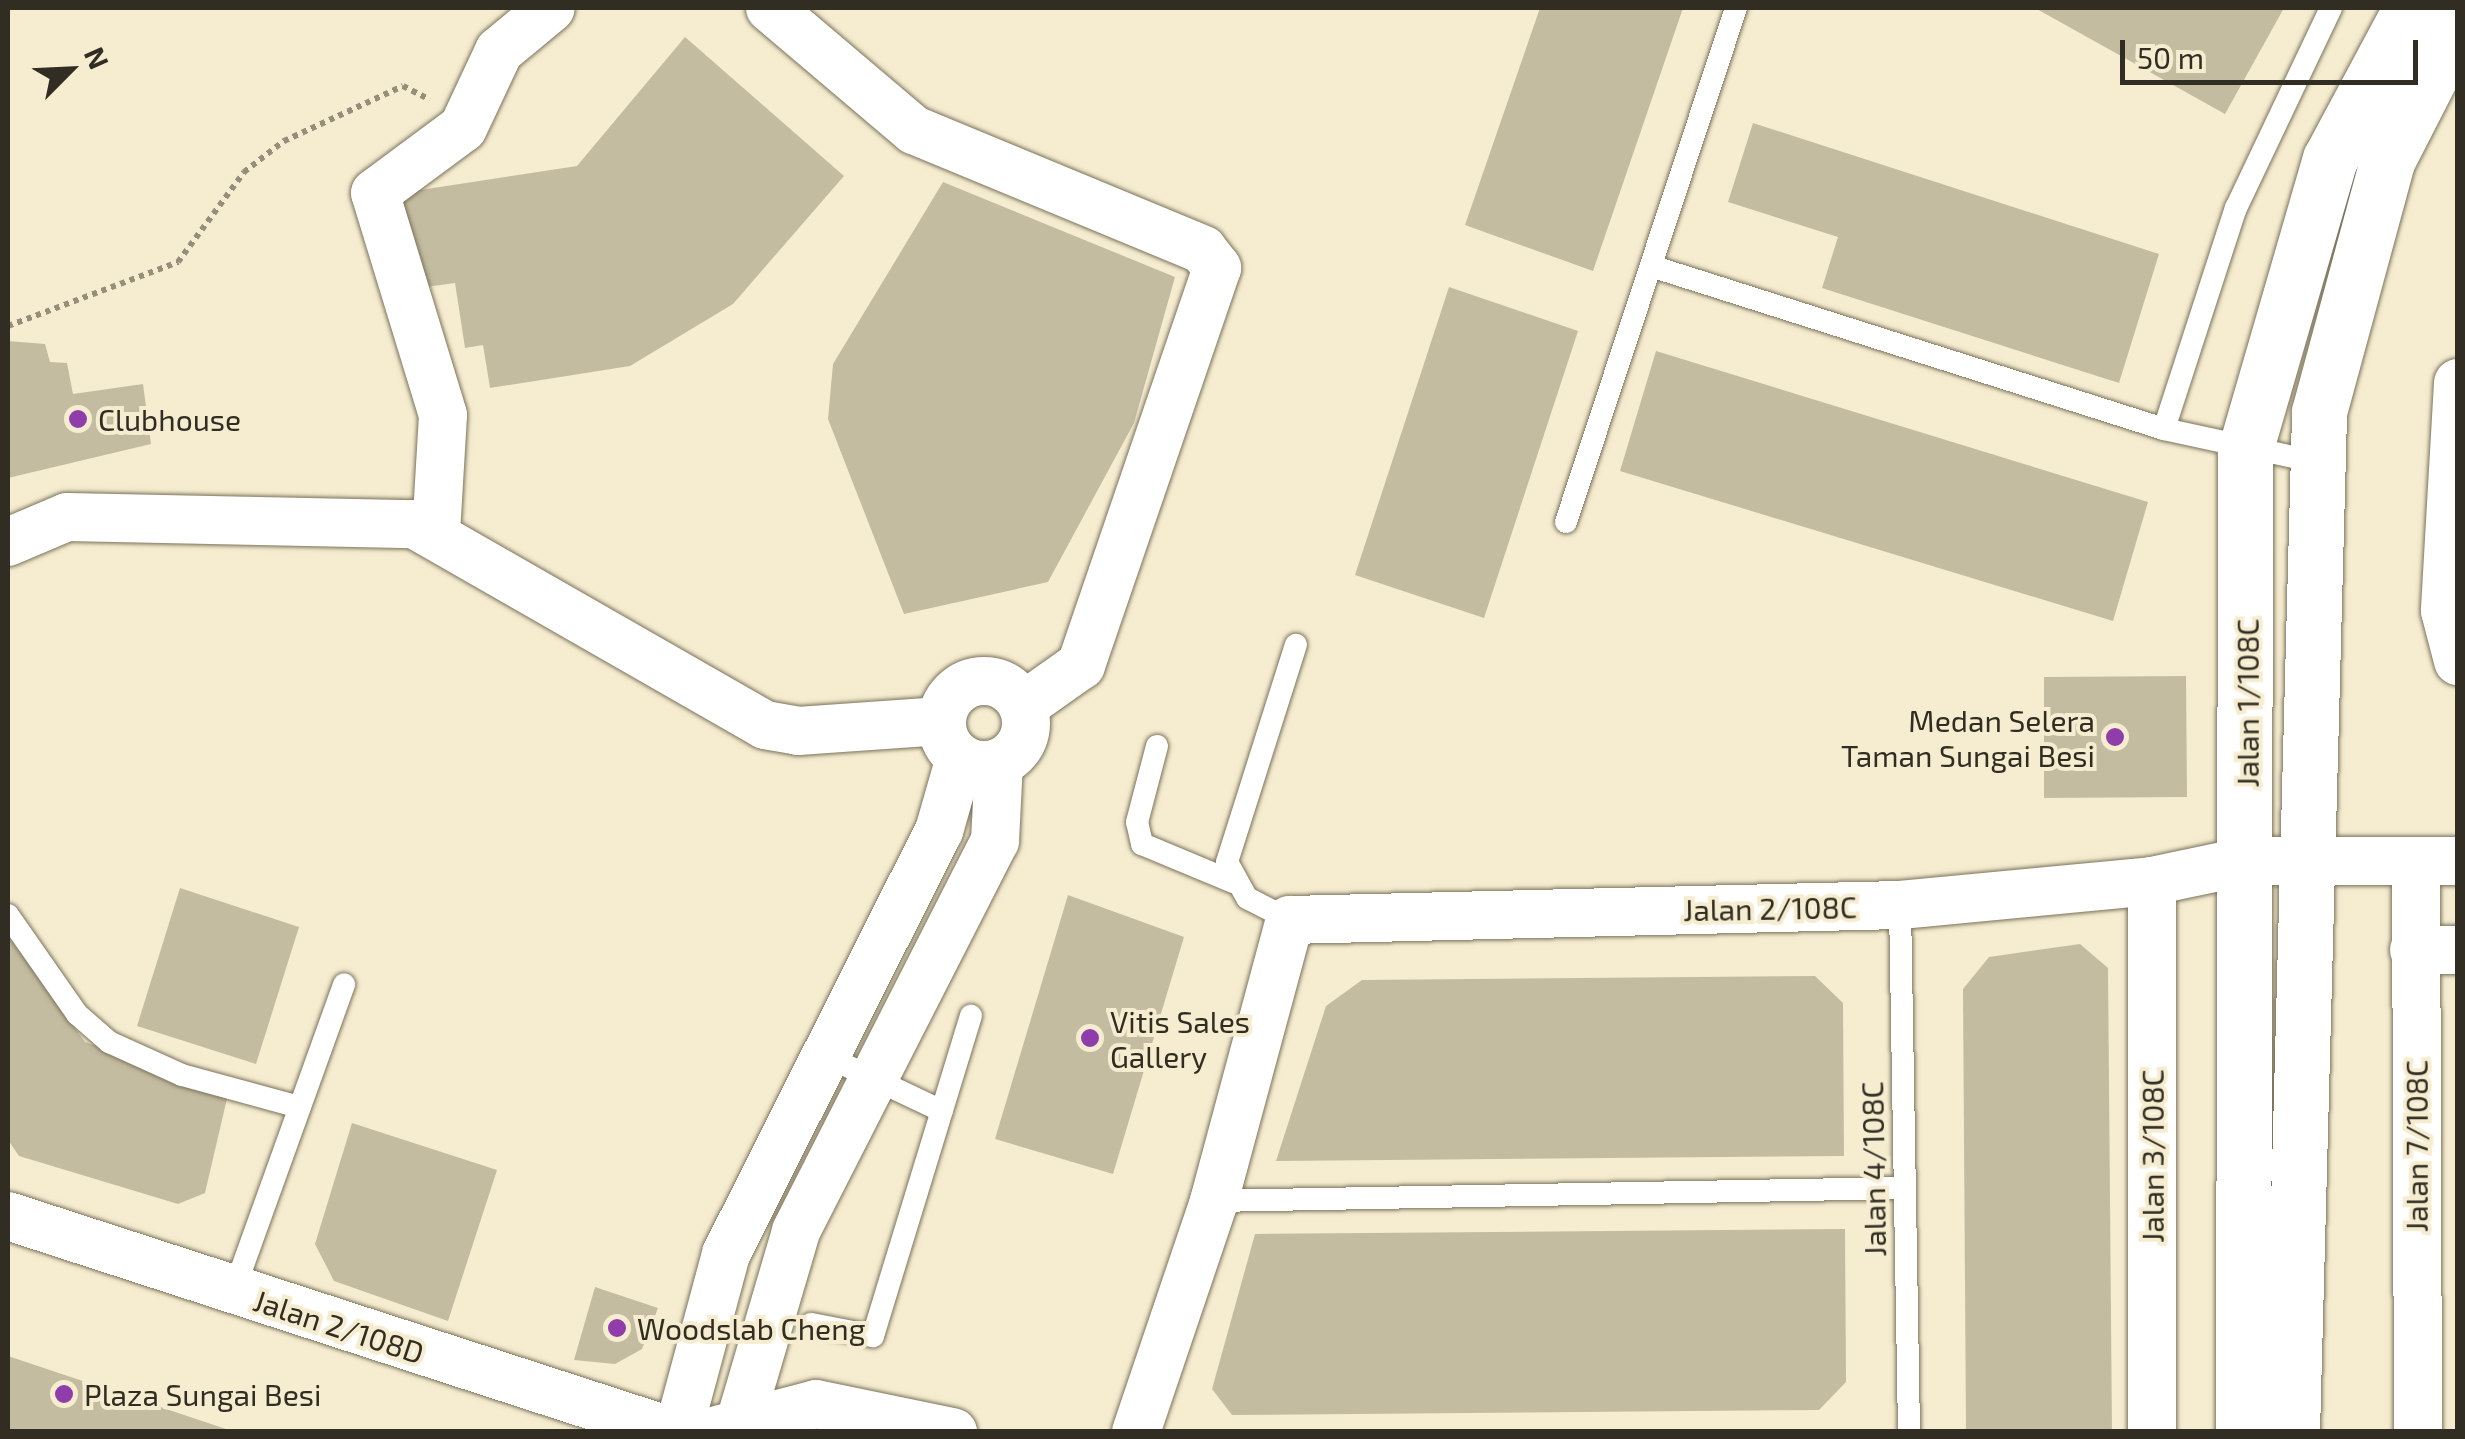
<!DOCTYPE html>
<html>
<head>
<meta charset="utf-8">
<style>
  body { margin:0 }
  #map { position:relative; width:2465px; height:1439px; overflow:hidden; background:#f6edd1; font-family:"Exo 2",sans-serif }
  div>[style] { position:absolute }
  .building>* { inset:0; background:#c4bca1 }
  .path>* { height:6px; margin-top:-3px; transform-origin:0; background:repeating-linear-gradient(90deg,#948e7b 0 5px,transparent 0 10px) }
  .roads { filter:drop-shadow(0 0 2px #7a725a) drop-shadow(0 0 2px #7a725a) }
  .service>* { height:22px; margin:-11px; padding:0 11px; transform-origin:11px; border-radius:11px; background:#fff }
  .minor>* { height:48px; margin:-24px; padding:0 24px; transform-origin:24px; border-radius:24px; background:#fff }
  .minor>.ring { margin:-24px; padding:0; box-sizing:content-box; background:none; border:48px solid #fff; border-radius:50% }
  .tertiary>* { height:55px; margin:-27.5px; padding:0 27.5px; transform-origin:27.5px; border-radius:27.5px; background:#fff }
  .dots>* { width:28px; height:28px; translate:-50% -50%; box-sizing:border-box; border:5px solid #f6edd1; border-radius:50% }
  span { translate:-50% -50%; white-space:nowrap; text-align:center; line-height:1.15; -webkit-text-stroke:8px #f6edd1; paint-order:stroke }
  .poi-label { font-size:30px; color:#312d23 }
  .left { translate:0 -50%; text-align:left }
  .right { translate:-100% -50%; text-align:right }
  .street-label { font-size:30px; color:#312d23 }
  .frame { position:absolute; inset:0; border:10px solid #312d23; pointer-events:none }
  .north { position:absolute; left:20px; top:20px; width:100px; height:100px; -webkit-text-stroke:8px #f6edd1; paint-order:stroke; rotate:66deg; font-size:28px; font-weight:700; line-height:40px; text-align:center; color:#312d23 }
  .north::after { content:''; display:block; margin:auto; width:35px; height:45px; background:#312d23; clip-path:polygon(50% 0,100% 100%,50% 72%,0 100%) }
  .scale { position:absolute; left:2120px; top:40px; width:298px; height:45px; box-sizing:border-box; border:5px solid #312d23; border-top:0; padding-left:12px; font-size:30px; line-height:35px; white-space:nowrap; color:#312d23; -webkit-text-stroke:8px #f6edd1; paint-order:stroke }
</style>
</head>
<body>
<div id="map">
  <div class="building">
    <div style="clip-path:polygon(1540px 8px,1683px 8px,1593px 271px,1465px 225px)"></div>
    <div style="clip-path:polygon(2035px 8px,2284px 8px,2225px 114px)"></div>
    <div style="clip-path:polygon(685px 37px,844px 176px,733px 304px,630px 366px,490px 388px,483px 345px,465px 348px,455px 283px,411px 289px,394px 194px,577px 166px)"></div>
    <div style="clip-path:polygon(1753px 123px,2159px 254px,2119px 383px,1822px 288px,1838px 237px,1728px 202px)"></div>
    <div style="clip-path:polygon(943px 182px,1175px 277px,1134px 423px,1048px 582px,904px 614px,828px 419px,833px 364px)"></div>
    <div style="clip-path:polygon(1449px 287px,1578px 331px,1484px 618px,1355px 575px)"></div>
    <div style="clip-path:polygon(8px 341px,45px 344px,50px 362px,67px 363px,73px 394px,143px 384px,151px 444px,8px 478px)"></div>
    <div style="clip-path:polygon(1656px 351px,2148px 502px,2113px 621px,1620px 471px)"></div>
    <div style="clip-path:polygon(2186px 676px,2187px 797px,2044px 798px,2044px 677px)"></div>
    <div style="clip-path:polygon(180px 888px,299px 927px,256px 1064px,137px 1026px)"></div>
    <div style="clip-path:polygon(1068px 895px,1184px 937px,1113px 1174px,995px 1139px)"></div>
    <div style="clip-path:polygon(8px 936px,85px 1042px,229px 1090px,205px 1193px,178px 1204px,19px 1156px,8px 1140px)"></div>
    <div style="clip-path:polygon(2080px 944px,2108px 968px,2112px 1432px,1966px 1432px,1963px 989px,1989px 957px)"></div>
    <div style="clip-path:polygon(1815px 976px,1843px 1003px,1844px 1156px,1276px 1161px,1326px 1006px,1362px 980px)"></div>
    <div style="clip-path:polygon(352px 1123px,497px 1170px,448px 1321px,334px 1281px,315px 1244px)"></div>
    <div style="clip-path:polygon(1845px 1229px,1846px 1382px,1819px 1410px,1232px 1415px,1212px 1389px,1255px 1234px)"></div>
    <div style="clip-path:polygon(595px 1287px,658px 1308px,642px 1349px,615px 1364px,574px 1360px)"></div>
    <div style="clip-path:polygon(8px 1356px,232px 1431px,232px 1432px,8px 1432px)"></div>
  </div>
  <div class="path">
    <div style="left:8px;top:326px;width:182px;rotate:-20.6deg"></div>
    <div style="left:178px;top:262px;width:112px;rotate:-53.7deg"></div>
    <div style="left:244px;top:172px;width:51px;rotate:-37.8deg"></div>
    <div style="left:284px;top:141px;width:131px;rotate:-24.8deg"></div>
    <div style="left:403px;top:86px;width:30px;rotate:27deg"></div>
  </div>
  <div class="roads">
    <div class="service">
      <div style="left:1651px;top:266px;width:538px;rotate:17.63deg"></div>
      <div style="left:2164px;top:429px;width:157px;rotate:12.2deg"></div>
      <div style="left:2164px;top:429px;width:232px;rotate:-72deg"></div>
      <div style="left:2236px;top:208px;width:221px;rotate:-64.6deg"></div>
      <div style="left:1566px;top:522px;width:541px;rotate:-71.7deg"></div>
      <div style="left:1157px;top:746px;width:79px;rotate:104.7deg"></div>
      <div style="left:1137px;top:822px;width:23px;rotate:77deg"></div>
      <div style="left:1142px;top:844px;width:99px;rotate:22.7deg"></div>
      <div style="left:1900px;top:905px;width:527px;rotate:89.02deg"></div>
      <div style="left:8px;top:915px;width:121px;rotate:55.1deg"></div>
      <div style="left:77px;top:1014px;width:43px;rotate:41.2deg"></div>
      <div style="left:109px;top:1042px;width:80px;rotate:24.3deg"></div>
      <div style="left:182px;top:1075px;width:121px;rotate:15.3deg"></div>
      <div style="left:1290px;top:920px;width:48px;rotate:-152.9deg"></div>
      <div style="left:1247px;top:898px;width:41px;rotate:-119.1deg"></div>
      <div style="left:1227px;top:862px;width:228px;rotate:-72.4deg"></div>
      <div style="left:826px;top:1056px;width:128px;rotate:25.4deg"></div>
      <div style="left:1214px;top:1201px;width:688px;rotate:-1.08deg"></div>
      <div style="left:233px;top:1293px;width:328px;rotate:-70.2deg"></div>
      <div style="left:811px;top:1324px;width:63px;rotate:11deg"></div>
      <div style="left:873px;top:1336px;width:335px;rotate:-73deg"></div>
    </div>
    <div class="minor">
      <div style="left:770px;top:8px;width:189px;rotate:40.3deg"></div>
      <div style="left:914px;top:130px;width:313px;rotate:22.5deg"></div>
      <div style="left:1203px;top:250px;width:23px;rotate:52deg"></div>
      <div style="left:1217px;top:268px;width:420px;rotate:108.9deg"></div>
      <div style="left:1081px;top:665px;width:71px;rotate:144.7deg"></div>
      <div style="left:2458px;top:383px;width:228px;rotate:93.3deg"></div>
      <div style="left:2445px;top:611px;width:52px;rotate:75.4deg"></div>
      <div style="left:436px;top:533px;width:118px;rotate:-86.6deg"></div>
      <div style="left:443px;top:415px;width:232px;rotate:-107deg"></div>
      <div style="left:375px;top:193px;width:109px;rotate:-36.5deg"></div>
      <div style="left:463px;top:128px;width:85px;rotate:-64.9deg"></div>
      <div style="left:499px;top:51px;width:67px;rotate:-39.6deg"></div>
      <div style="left:8px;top:542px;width:64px;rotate:-23deg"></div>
      <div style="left:67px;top:517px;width:347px;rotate:1.2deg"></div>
      <div style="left:414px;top:524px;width:404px;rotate:29.8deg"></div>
      <div style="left:765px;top:725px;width:34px;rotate:10deg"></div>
      <div style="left:798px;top:731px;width:144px;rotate:-4deg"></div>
      <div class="ring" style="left:942px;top:681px;width:36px;height:36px"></div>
      <div style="left:2416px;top:861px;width:571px;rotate:89.8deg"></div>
      <div style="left:2152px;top:881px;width:551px;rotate:90deg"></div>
      <div style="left:2414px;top:950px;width:44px"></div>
      <div style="left:8px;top:1216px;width:699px;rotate:17.99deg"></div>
      <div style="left:717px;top:1430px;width:102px;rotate:-14.7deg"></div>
      <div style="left:816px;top:1404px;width:140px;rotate:11.6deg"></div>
      <div style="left:678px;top:1432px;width:184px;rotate:-74.9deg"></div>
      <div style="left:726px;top:1254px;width:474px;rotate:-63.3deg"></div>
      <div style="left:939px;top:831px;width:76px;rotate:-74deg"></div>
      <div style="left:737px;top:1432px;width:209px;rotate:-73.6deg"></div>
      <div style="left:796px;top:1231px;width:438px;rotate:-63deg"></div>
      <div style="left:995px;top:841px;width:78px;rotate:-87.1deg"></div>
      <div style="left:1136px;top:1432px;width:244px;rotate:-71.3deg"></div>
      <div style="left:1214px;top:1201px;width:291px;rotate:-74.9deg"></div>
      <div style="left:1290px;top:920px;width:610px;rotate:-1.41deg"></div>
      <div style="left:1900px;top:905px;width:253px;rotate:-5.4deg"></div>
      <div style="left:2152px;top:881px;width:97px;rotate:-11.9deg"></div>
      <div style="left:2247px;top:861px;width:211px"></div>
    </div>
    <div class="tertiary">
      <div style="left:2243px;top:1432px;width:981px;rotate:-89.88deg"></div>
      <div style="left:2245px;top:451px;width:304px;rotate:-73.8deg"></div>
      <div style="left:2330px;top:159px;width:171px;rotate:-61.8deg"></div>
      <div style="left:2292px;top:1432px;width:1020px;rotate:-88.48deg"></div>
      <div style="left:2319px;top:412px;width:260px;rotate:-74.8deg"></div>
      <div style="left:2387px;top:161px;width:156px;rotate:-62.9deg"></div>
    </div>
  </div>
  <div class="dots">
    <div style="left:78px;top:419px;background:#903dac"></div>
    <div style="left:2115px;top:737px;background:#903dac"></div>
    <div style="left:1090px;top:1038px;background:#903dac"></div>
    <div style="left:617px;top:1328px;background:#903dac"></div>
    <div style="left:64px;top:1394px;background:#903dac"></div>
  </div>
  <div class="poi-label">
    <span class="left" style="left:98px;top:419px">Clubhouse</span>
    <span class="right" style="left:2095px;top:737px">Medan Selera<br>Taman Sungai Besi</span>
    <span class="left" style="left:1110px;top:1038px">Vitis Sales<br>Gallery</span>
    <span class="left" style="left:637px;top:1328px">Woodslab Cheng</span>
    <span class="left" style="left:84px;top:1394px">Plaza Sungai Besi</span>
  </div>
  <div class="street-label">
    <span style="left:2247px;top:703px;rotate:-90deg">Jalan 1/108C</span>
    <span style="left:1770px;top:908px;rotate:-1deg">Jalan 2/108C</span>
    <span style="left:2416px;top:1146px;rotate:-90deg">Jalan 7/108C</span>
    <span style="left:2152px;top:1156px;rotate:-90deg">Jalan 3/108C</span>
    <span style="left:1873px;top:1169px;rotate:-91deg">Jalan 4/108C</span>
    <span style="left:339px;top:1326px;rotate:18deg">Jalan 2/108D</span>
  </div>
  <div class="frame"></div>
  <div class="north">N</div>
  <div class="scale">50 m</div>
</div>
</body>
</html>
